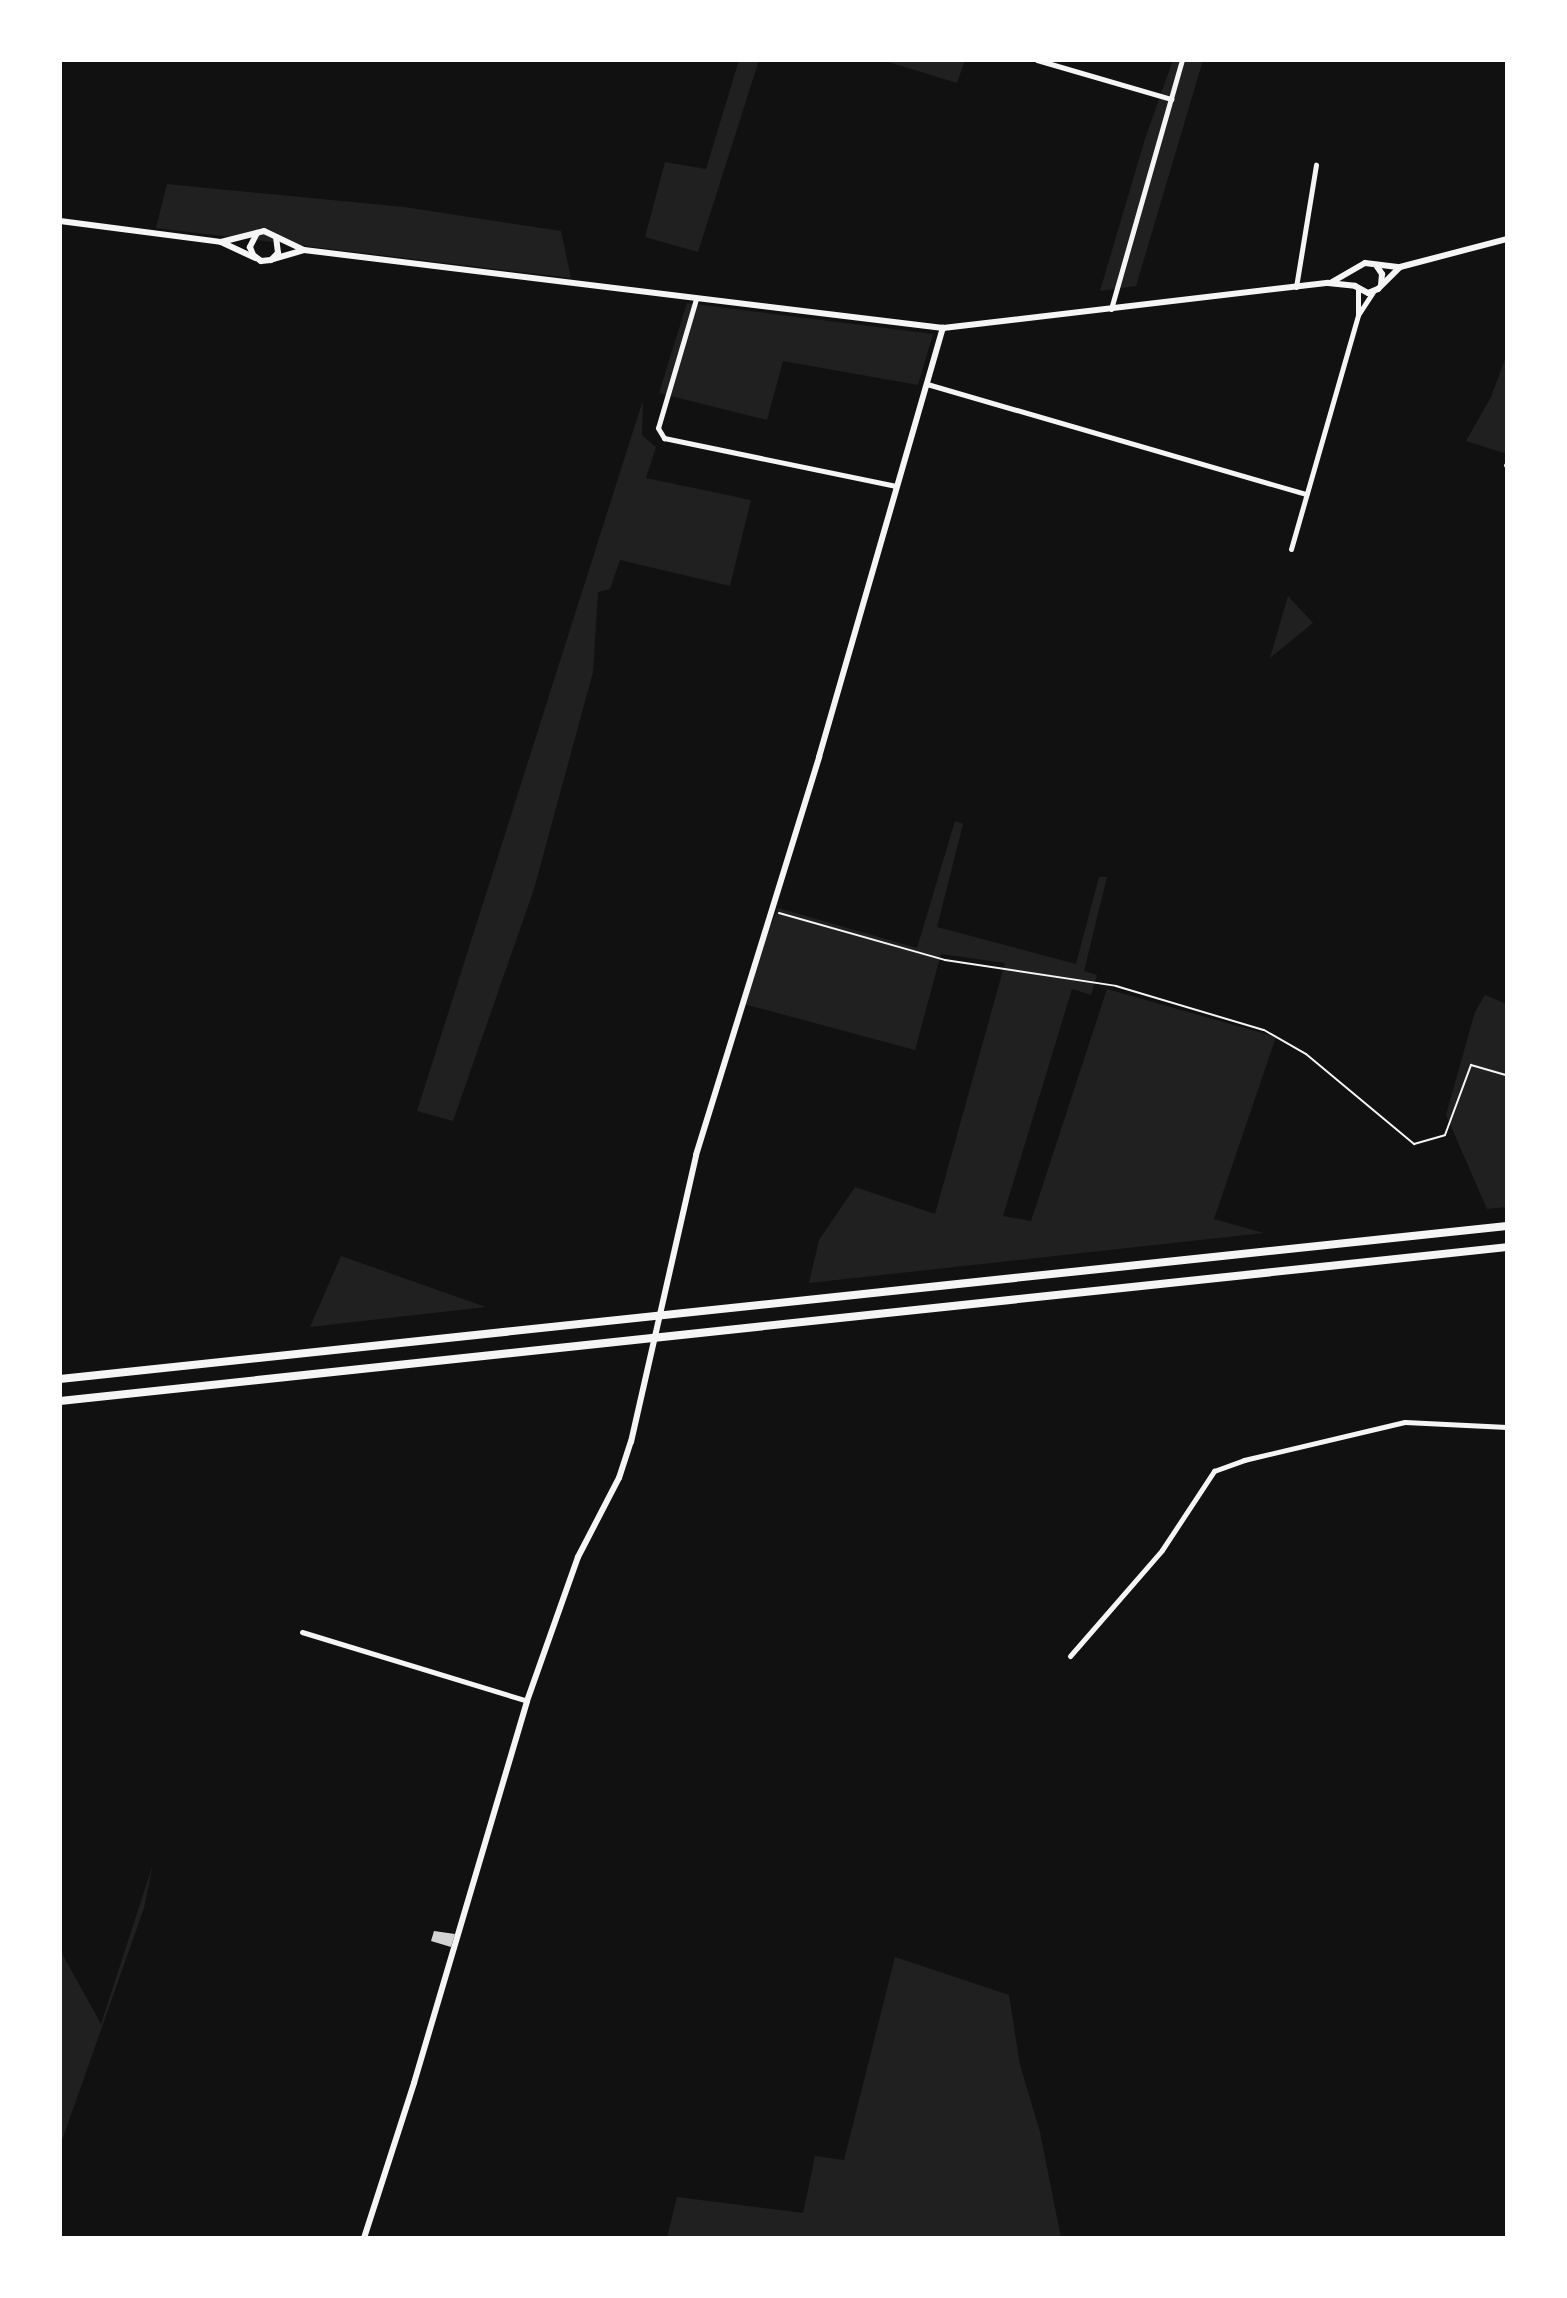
<!DOCTYPE html>
<html>
<head>
<meta charset="utf-8">
<style>
  body { margin:0 }
  #map { position:relative; width:1567px; height:2298px; overflow:hidden; background:#111; font-family:Rubik,sans-serif }
  div>[style] { position:absolute }
  .green>* { inset:0; background:#202020 }
  .building>* { inset:0; background:#d3d3d3 }
  .path>* { height:2px; margin:-1px; padding:0 1px; transform-origin:1px; border-radius:1px; background:#f5f5f5 }
  .minor>* { height:5px; margin:-2.5px; padding:0 2.5px; transform-origin:2.5px; border-radius:2.5px; background:#f5f5f5 }
  .tertiary>* { height:6px; margin:-3px; padding:0 3px; transform-origin:3px; border-radius:3px; background:#f5f5f5 }
  .motorway>* { height:8px; margin:-4px; padding:0 4px; transform-origin:4px; border-radius:4px; background:#f5f5f5 }
  span { translate:-50% -50%; white-space:nowrap; text-align:center; line-height:1.15; -webkit-text-stroke:7px #fff; paint-order:stroke }
  .frame { position:absolute; inset:0; border:62px solid #fff; pointer-events:none }
</style>
</head>
<body>
<div id="map">
  <div class="green">
    <div style="clip-path:polygon(739px 60px,759px 60px,698px 252px,645px 237px,665px 162px,706px 169px)"></div>
    <div style="clip-path:polygon(882px 60px,965px 60px,957px 83px)"></div>
    <div style="clip-path:polygon(1173px 60px,1203px 60px,1136px 286px,1100px 291px,1145px 139px)"></div>
    <div style="clip-path:polygon(167px 184px,404px 207px,561px 231px,571px 278px,156px 228px)"></div>
    <div style="clip-path:polygon(687px 303px,933px 334px,918px 385px,783px 361px,767px 420px,659px 393px)"></div>
    <div style="clip-path:polygon(1507px 354px,1507px 454px,1466px 441px,1491px 397px)"></div>
    <div style="clip-path:polygon(643px 400px,642px 435px,656px 447px,646px 478px,751px 500px,730px 586px,620px 560px,610px 589px,598px 592px,593px 672px,534px 889px,453px 1121px,417px 1111px)"></div>
    <div style="clip-path:polygon(1288px 596px,1313px 623px,1270px 658px)"></div>
    <div style="clip-path:polygon(955px 821px,963px 824px,937px 927px,1076px 964px,1099px 877px,1107px 877px,1084px 971px,1097px 975px,1091px 995px,1072px 989px,1003px 1216px,1031px 1221px,1107px 989px,1276px 1037px,1214px 1219px,1264px 1233px,809px 1283px,819px 1240px,855px 1187px,935px 1214px,1005px 963px,941px 954px,915px 1050px,744px 1004px,761px 950px,778px 908px,917px 948px)"></div>
    <div style="clip-path:polygon(1485px 995px,1507px 1004px,1507px 1207px,1487px 1209px,1446px 1115px,1475px 1012px)"></div>
    <div style="clip-path:polygon(341px 1256px,486px 1307px,310px 1327px)"></div>
    <div style="clip-path:polygon(153px 1864px,144px 1908px,60px 2146px,60px 1950px,101px 2024px)"></div>
    <div style="clip-path:polygon(895px 1957px,1009px 1995px,1020px 2065px,1040px 2132px,1061px 2238px,667px 2238px,677px 2197px,803px 2213px,815px 2156px,844px 2160px)"></div>
  </div>
  <div class="building">
    <div style="clip-path:polygon(434px 1931px,455px 1934px,451px 1947px,431px 1941px)"></div>
  </div>
  <div class="path">
    <div style="left:779px;top:913px;width:173px;rotate:15.8deg"></div>
    <div style="left:945px;top:960px;width:173px;rotate:8.6deg"></div>
    <div style="left:1116px;top:986px;width:154px;rotate:16.6deg"></div>
    <div style="left:1264px;top:1030px;width:48px;rotate:29.7deg"></div>
    <div style="left:1306px;top:1054px;width:141px;rotate:39.8deg"></div>
    <div style="left:1414px;top:1144px;width:32px;rotate:-16deg"></div>
    <div style="left:1445px;top:1135px;width:75px;rotate:-69.6deg"></div>
    <div style="left:1471px;top:1065px;width:37px;rotate:16deg"></div>
  </div>
  <div class="minor">
    <div style="left:1037px;top:60px;width:140px;rotate:16.2deg"></div>
    <div style="left:1296px;top:287px;width:124px;rotate:-80.7deg"></div>
    <div style="left:696px;top:299px;width:134px;rotate:106.4deg"></div>
    <div style="left:658px;top:428px;width:12px;rotate:59deg"></div>
    <div style="left:664px;top:438px;width:237px;rotate:11.7deg"></div>
    <div style="left:1111px;top:309px;width:259px;rotate:-74.1deg"></div>
    <div style="left:1358px;top:314px;width:24px;rotate:-90deg"></div>
    <div style="left:927px;top:384px;width:395px;rotate:16.2deg"></div>
    <div style="left:1506px;top:465px;width:1px;rotate:45deg"></div>
    <div style="left:1291px;top:549px;width:243px;rotate:-74deg"></div>
    <div style="left:1358px;top:315px;width:27px;rotate:-57deg"></div>
    <div style="left:302px;top:1632px;width:235px;rotate:17deg"></div>
    <div style="left:1070px;top:1656px;width:140px;rotate:-49deg"></div>
    <div style="left:1162px;top:1550px;width:95px;rotate:-56.6deg"></div>
    <div style="left:1214px;top:1471px;width:32px;rotate:-20deg"></div>
    <div style="left:1244px;top:1460px;width:165px;rotate:-13.3deg"></div>
    <div style="left:1405px;top:1422px;width:102px;rotate:2.8deg"></div>
  </div>
  <div class="tertiary">
    <div style="left:60px;top:221px;width:162px;rotate:7.4deg"></div>
    <div style="left:221px;top:242px;width:38px;rotate:25deg"></div>
    <div style="left:257px;top:233px;width:16px;rotate:117deg"></div>
    <div style="left:250px;top:247px;width:9px;rotate:69deg"></div>
    <div style="left:253px;top:255px;width:10px;rotate:37deg"></div>
    <div style="left:261px;top:261px;width:10px;rotate:-6deg"></div>
    <div style="left:271px;top:260px;width:10px;rotate:-45deg"></div>
    <div style="left:278px;top:253px;width:16px;rotate:-97deg"></div>
    <div style="left:221px;top:242px;width:44px;rotate:-14.3deg"></div>
    <div style="left:264px;top:231px;width:44px;rotate:25.4deg"></div>
    <div style="left:304px;top:250px;width:644px;rotate:6.96deg"></div>
    <div style="left:943px;top:328px;width:388px;rotate:-6.7deg"></div>
    <div style="left:1328px;top:283px;width:27px;rotate:6deg"></div>
    <div style="left:1355px;top:286px;width:15px;rotate:28deg"></div>
    <div style="left:1368px;top:293px;width:11px;rotate:-22deg"></div>
    <div style="left:1378px;top:289px;width:31px;rotate:-45deg"></div>
    <div style="left:273px;top:259px;width:32px;rotate:-16deg"></div>
    <div style="left:1376px;top:265px;width:11px;rotate:56deg"></div>
    <div style="left:1382px;top:274px;width:11px;rotate:95deg"></div>
    <div style="left:1332px;top:282px;width:38px;rotate:-30deg"></div>
    <div style="left:1365px;top:263px;width:35px;rotate:7deg"></div>
    <div style="left:1400px;top:267px;width:111px;rotate:-14.7deg"></div>
    <div style="left:364px;top:2238px;width:163px;rotate:-72.1deg"></div>
    <div style="left:414px;top:2083px;width:398px;rotate:-73.5deg"></div>
    <div style="left:527px;top:1701px;width:153px;rotate:-70.5deg"></div>
    <div style="left:578px;top:1557px;width:89px;rotate:-62.6deg"></div>
    <div style="left:619px;top:1478px;width:38px;rotate:-72deg"></div>
    <div style="left:631px;top:1442px;width:294px;rotate:-77.2deg"></div>
    <div style="left:696px;top:1155px;width:417px;rotate:-72.8deg"></div>
    <div style="left:819px;top:757px;width:447px;rotate:-73.9deg"></div>
  </div>
  <div class="motorway">
    <div style="left:60px;top:1379px;width:1455px;rotate:-6.04deg"></div>
    <div style="left:60px;top:1401px;width:1455px;rotate:-6.07deg"></div>
  </div>
  <div class="frame"></div>
</div>
</body>
</html>
